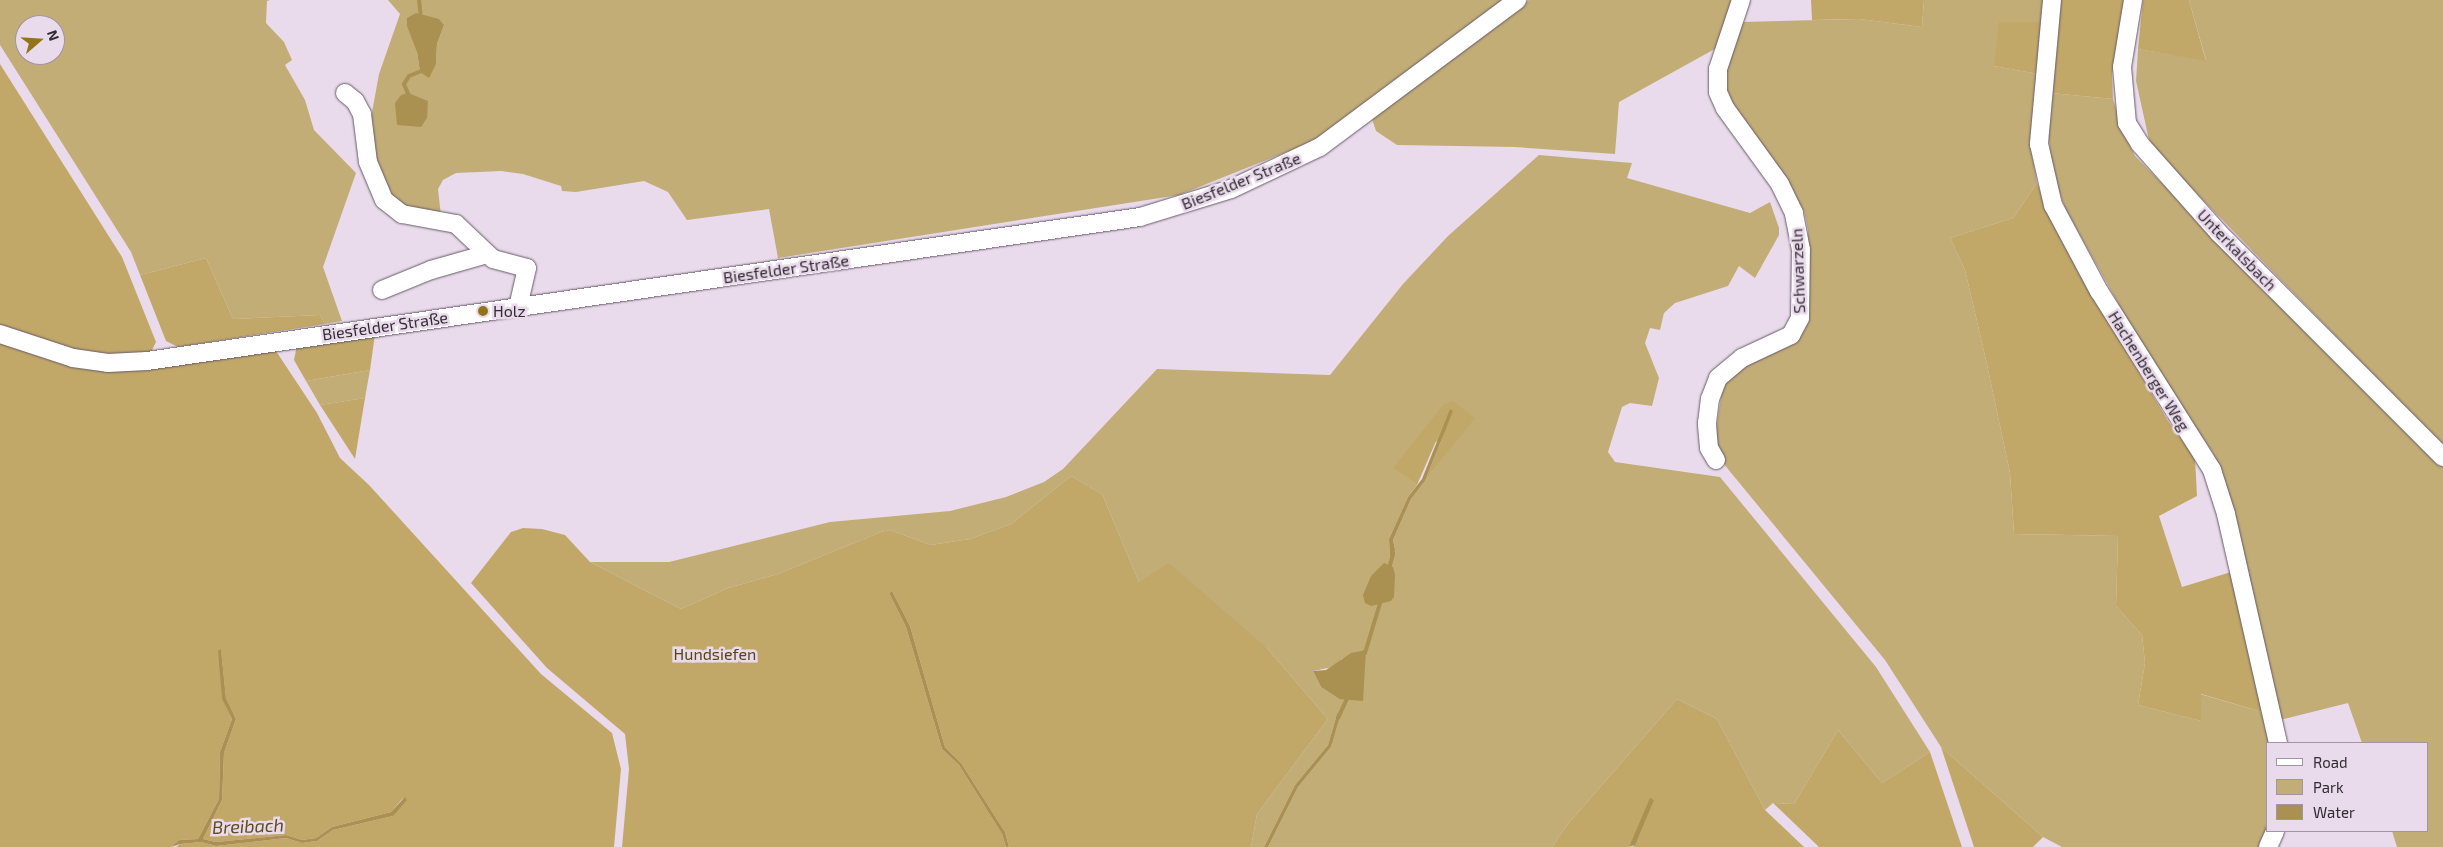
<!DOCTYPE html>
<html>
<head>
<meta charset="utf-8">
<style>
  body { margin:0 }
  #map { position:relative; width:2443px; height:847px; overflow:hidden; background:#eadbec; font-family:"Exo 2",sans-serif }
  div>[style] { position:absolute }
  .green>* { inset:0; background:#c3ad76 }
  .forest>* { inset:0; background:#c2a868 }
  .water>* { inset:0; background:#aa9151 }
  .stream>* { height:4px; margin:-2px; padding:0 2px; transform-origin:2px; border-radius:2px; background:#aa9151 }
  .roads { filter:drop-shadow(0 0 1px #665968) drop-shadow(0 0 1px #665968) }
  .minor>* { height:18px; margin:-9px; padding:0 9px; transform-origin:9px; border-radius:9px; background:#fff }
  .dots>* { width:14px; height:14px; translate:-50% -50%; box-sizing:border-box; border:2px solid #eadbec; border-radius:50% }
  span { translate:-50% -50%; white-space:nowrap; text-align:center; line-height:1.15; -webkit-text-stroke:5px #eadbec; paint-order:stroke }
  .street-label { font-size:16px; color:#312b32 }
  .poi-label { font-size:16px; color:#312b32 }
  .left { translate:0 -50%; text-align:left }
  .park-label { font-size:16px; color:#574512 }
  .water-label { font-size:18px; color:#5e4c1a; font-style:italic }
  .legend { position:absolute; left:2266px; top:742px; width:162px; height:90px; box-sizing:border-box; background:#eadbec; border:1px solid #a095a2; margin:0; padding:6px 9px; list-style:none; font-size:15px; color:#312b32 }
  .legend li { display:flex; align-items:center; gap:10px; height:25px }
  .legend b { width:25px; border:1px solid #a095a2 }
  .north { position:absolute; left:15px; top:15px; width:50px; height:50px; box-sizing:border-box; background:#eadbec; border:1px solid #a095a2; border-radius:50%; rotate:71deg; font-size:14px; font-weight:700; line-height:20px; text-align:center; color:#312b32 }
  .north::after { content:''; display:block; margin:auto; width:18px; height:22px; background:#93741b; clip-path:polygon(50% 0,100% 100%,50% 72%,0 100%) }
</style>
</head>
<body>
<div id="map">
  <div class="green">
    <div style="clip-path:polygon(evenodd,0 0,270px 0,267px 1px,266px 23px,284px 42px,292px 60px,285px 65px,305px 100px,314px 130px,356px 173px,323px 267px,342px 321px,325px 324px,320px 315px,233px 319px,206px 258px,140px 275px,131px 252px,0 45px,0 0,25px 25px,55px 25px,55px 55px,25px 55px,25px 25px)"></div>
    <div style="clip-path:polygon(evenodd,388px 0,1504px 0,1314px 141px,1179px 195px,778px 258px,769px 209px,687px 220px,668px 192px,644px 181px,576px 192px,562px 191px,561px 186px,523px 174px,501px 171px,456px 173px,443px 180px,438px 189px,441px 216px,395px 206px,368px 145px,368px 134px,379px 74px,400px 14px,388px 0,444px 25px,437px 44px,436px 64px,420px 72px,417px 52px,444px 25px)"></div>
    <div style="clip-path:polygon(1529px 0,1737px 0,1722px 45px,1619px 102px,1615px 154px,1515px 147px,1397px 145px,1376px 131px,1372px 119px)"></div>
    <div style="clip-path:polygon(1924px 0,2044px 0,2042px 22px,1994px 66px,2038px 74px,2031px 148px,2037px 183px,2013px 218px,1950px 238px,1965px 270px,1986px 360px,2010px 473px,2014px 534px,2118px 536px,2116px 606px,2142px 635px,2145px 663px,2138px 705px,2201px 721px,2200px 694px,2262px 712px,2269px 743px,2267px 743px,2267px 830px,2259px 847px,2062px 847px,2043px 837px,1941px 747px,1885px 660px,1723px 463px,1715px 438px,1723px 384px,1805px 318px,1808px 230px,1804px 211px,1725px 94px,1723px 74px,1741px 22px,1859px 19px,1922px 27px)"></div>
    <div style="clip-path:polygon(2189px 0,2443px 0,2443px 446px,2162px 158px,2149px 140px,2136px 81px,2138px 49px,2206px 60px)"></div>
    <div style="clip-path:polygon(2051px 93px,2113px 99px,2122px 130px,2135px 156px,2443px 466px,2443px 847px,2397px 847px,2392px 831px,2427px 831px,2427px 743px,2362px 743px,2348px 703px,2280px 720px,2226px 485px,2213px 453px,2151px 362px,2065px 208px,2052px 170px,2048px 129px)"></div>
    <div style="clip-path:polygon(evenodd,1539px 155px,1632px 163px,1627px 178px,1750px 213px,1770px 202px,1779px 228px,1779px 235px,1755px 278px,1739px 266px,1728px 286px,1675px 303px,1664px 313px,1660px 330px,1650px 328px,1645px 343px,1659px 378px,1652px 406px,1630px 403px,1622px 407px,1608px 452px,1615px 462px,1720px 477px,1876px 667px,1930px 752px,1882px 783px,1838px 730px,1794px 804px,1773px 803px,1765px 810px,1717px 719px,1677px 699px,1567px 825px,1552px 847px,1268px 847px,1298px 787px,1331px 747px,1337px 714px,1328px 745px,1295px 785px,1264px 847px,1251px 847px,1257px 814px,1328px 719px,1267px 648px,1139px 582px,1102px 494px,1071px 476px,1011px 524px,970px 539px,931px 545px,890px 530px,881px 532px,778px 574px,728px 588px,681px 609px,590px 562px,669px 562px,830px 522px,950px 511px,1006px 497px,1044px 482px,1063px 469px,1157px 369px,1330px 375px,1403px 284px,1448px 236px,1539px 155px,1474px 418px,1411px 499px,1393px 540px,1395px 549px,1390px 559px,1389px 539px,1408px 497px,1417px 485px,1394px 468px,1474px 418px,1539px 155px,1343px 658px,1339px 699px,1321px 687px,1313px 671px,1333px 667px,1343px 658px)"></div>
    <div style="clip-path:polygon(370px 370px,365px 398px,320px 405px,306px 381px)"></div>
  </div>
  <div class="forest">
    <div style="clip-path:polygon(1811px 0,1924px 0,1922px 27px,1859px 19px,1812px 20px)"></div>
    <div style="clip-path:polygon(2060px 0,2126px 0,2112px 74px,2113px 99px,2051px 93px)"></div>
    <div style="clip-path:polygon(2143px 0,2189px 0,2206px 61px,2138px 49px)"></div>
    <div style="clip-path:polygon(1999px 22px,2042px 22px,2038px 74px,1994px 66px)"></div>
    <div style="clip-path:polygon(0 64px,122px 257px,156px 342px,151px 352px,108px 355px,65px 348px,0 325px)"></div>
    <div style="clip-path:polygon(2037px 183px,2049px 216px,2078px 270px,2168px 421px,2195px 458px,2197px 496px,2159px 516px,2182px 587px,2231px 572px,2262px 712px,2201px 694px,2201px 721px,2138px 705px,2145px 663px,2142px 635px,2116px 606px,2118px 536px,2014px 534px,2010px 473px,1986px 360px,1965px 270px,1950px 238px,2013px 218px)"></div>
    <div style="clip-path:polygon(206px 258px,233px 319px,320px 315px,325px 324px,178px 347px,166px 341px,140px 275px)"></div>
    <div style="clip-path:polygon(375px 334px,370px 370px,306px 381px,294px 360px,297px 345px)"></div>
    <div style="clip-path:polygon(0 342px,78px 367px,274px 348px,317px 413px,340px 458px,369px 485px,541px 674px,612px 733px,621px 769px,614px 847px,176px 847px,180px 844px,201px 842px,216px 846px,286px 838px,302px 843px,317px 841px,333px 830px,393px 816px,404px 797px,391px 812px,332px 827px,316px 838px,302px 840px,286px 835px,216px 842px,203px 839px,222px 800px,224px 753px,236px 719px,226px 698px,221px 650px,222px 698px,232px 719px,220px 752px,219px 799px,198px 839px,179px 840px,171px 847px,0 847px)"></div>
    <div style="clip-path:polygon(365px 398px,355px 459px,320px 405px)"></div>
    <div style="clip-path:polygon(1453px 401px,1475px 418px,1425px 481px,1453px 411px,1450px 409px,1417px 485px,1393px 468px,1443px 405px)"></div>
    <div style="clip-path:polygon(1071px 476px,1102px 494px,1139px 582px,1169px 563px,1267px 648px,1328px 719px,1257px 814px,1251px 847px,1009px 847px,1005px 832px,961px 763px,945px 747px,910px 626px,892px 591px,889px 593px,906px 627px,942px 749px,959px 765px,1002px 834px,1006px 847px,622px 847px,629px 769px,625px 734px,547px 668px,471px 583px,511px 532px,523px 528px,542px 529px,565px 535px,590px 562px,681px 609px,728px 588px,778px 574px,881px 532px,890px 530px,931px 545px,970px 539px,1011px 524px)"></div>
    <div style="clip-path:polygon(1677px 699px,1717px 719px,1765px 810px,1804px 847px,1633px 847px,1653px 800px,1629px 847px,1552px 847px,1567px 825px)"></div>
    <div style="clip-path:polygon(1838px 730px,1882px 783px,1930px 752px,1962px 847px,1819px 847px,1773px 803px,1794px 804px)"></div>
    <div style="clip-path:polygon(1941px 747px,2043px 837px,2033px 847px,1974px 847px)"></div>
  </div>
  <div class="water">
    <div style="clip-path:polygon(416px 13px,439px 19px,444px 25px,437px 44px,436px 64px,429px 78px,420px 72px,417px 52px,407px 26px,407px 18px)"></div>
    <div style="clip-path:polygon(408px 93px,428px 101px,427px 118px,421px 127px,397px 125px,395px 103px,401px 95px)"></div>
    <div style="clip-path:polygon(1450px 409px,1453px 411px,1425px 481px,1411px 499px,1393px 540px,1395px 549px,1393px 559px,1390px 559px,1389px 539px,1408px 497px,1422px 479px)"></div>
    <div style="clip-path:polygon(1384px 563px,1393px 567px,1395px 575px,1394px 597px,1391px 601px,1371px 606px,1365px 603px,1363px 595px,1371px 576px)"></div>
    <div style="clip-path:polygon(892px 591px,910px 626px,945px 747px,961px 763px,1005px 832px,1009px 847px,1006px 847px,1002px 834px,959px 765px,942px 749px,906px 627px,889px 593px)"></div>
    <div style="clip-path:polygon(221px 649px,226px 698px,236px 719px,224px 753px,222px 800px,203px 839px,216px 842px,286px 835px,302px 840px,316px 838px,332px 827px,391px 812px,405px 797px,407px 800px,393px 816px,333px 830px,317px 841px,302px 843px,286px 838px,216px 846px,201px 842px,180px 844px,171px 847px,179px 840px,198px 839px,219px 799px,220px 752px,232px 719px,222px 699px,218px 651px)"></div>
    <div style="clip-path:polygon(1366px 650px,1363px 701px,1339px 699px,1321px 687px,1313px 671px,1326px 670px,1351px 653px)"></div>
    <div style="clip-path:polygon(1341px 712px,1331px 747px,1298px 787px,1268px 847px,1264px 847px,1295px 785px,1328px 745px,1337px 714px)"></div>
    <div style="clip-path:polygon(1650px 798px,1654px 800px,1635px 845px,1629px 847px)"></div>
  </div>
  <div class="stream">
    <div style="left:419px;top:0;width:19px;rotate:84deg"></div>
    <div style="left:409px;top:96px;width:13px;rotate:-113deg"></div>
    <div style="left:404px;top:84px;width:9px;rotate:-58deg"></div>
    <div style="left:409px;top:76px;width:16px;rotate:-22deg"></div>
    <div style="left:1389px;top:569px;width:16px;rotate:-75deg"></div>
    <div style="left:1365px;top:653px;width:55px;rotate:-73.2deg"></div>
    <div style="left:1338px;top:718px;width:23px;rotate:-65deg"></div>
  </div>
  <div class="roads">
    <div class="minor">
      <div style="left:2052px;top:0;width:145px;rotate:95.2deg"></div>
      <div style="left:2039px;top:144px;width:63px;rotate:77.1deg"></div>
      <div style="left:2053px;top:205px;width:98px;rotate:61.9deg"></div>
      <div style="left:2099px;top:291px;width:212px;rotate:57.7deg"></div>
      <div style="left:2212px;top:470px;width:46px;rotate:72.3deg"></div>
      <div style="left:2226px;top:514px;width:235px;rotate:77.2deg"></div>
      <div style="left:2133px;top:0;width:68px;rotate:99.3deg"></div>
      <div style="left:2122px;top:67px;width:56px;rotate:84.9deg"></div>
      <div style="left:2127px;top:123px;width:25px;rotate:58deg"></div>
      <div style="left:2140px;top:144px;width:119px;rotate:48.4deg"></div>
      <div style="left:2219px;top:233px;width:317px;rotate:45deg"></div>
      <div style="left:345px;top:93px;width:13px;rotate:39deg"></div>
      <div style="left:355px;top:101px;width:15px;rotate:62deg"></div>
      <div style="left:362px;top:114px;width:48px;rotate:82.9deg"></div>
      <div style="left:368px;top:162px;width:41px;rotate:67.2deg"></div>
      <div style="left:384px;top:200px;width:23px;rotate:38deg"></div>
      <div style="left:402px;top:214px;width:55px;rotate:10.5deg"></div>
      <div style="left:456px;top:224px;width:51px;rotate:43.4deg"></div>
      <div style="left:493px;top:259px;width:35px;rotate:15deg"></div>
      <div style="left:527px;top:268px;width:40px;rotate:103deg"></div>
      <div style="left:382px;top:290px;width:53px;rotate:-22.2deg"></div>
      <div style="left:431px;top:270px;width:58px;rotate:-15.9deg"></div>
      <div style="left:0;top:334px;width:77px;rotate:18.2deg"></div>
      <div style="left:73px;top:358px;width:35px;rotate:8deg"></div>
      <div style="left:108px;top:363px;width:39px;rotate:-3deg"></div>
      <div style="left:147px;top:361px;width:1003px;rotate:-8.25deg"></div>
      <div style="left:1140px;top:217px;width:95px;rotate:-17.1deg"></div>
      <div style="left:1231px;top:189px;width:98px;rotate:-25.3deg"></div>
      <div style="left:1320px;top:147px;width:246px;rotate:-36.7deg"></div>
      <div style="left:1716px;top:460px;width:14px;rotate:-120deg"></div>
      <div style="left:1709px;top:448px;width:25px;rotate:-95deg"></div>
      <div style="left:1707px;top:423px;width:24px;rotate:-83deg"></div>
      <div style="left:1710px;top:399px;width:22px;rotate:-69deg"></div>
      <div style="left:1718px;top:378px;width:31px;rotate:-40deg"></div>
      <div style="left:1742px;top:358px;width:54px;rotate:-25.1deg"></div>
      <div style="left:1791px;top:335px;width:19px;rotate:-62deg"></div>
      <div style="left:1800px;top:318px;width:68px;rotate:-89.2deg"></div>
      <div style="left:1801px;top:250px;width:38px;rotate:-101deg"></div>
      <div style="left:1794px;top:213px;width:32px;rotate:-116deg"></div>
      <div style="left:1780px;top:184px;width:94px;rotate:-125.9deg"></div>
      <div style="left:1725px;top:108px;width:17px;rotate:-114deg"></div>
      <div style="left:1718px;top:92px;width:23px;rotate:-90deg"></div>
      <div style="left:1718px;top:69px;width:73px;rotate:-71.6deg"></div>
      <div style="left:2268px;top:847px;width:17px;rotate:-66deg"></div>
    </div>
  </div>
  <div class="dots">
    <div style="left:483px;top:311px;background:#93741b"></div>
  </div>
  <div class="street-label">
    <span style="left:1241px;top:181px;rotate:-22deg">Biesfelder Straße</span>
    <span style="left:2237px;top:250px;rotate:46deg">Unterkalsbach</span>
    <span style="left:786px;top:269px;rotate:-8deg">Biesfelder Straße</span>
    <span style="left:1798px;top:271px;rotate:-92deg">Schwarzeln</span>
    <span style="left:385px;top:326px;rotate:-8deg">Biesfelder Straße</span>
    <span style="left:2149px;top:371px;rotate:58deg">Hachenberger Weg</span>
  </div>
  <div class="poi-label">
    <span class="left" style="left:493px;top:311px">Holz</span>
  </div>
  <div class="park-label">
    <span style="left:715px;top:654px">Hundsiefen</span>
  </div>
  <div class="water-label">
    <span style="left:248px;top:826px;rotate:-2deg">Breibach</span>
  </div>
  <ul class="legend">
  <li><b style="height:6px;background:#fff"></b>Road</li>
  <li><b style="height:14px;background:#c3ad76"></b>Park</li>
  <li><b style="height:14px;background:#aa9151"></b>Water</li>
  </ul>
  <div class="north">N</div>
</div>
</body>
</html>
